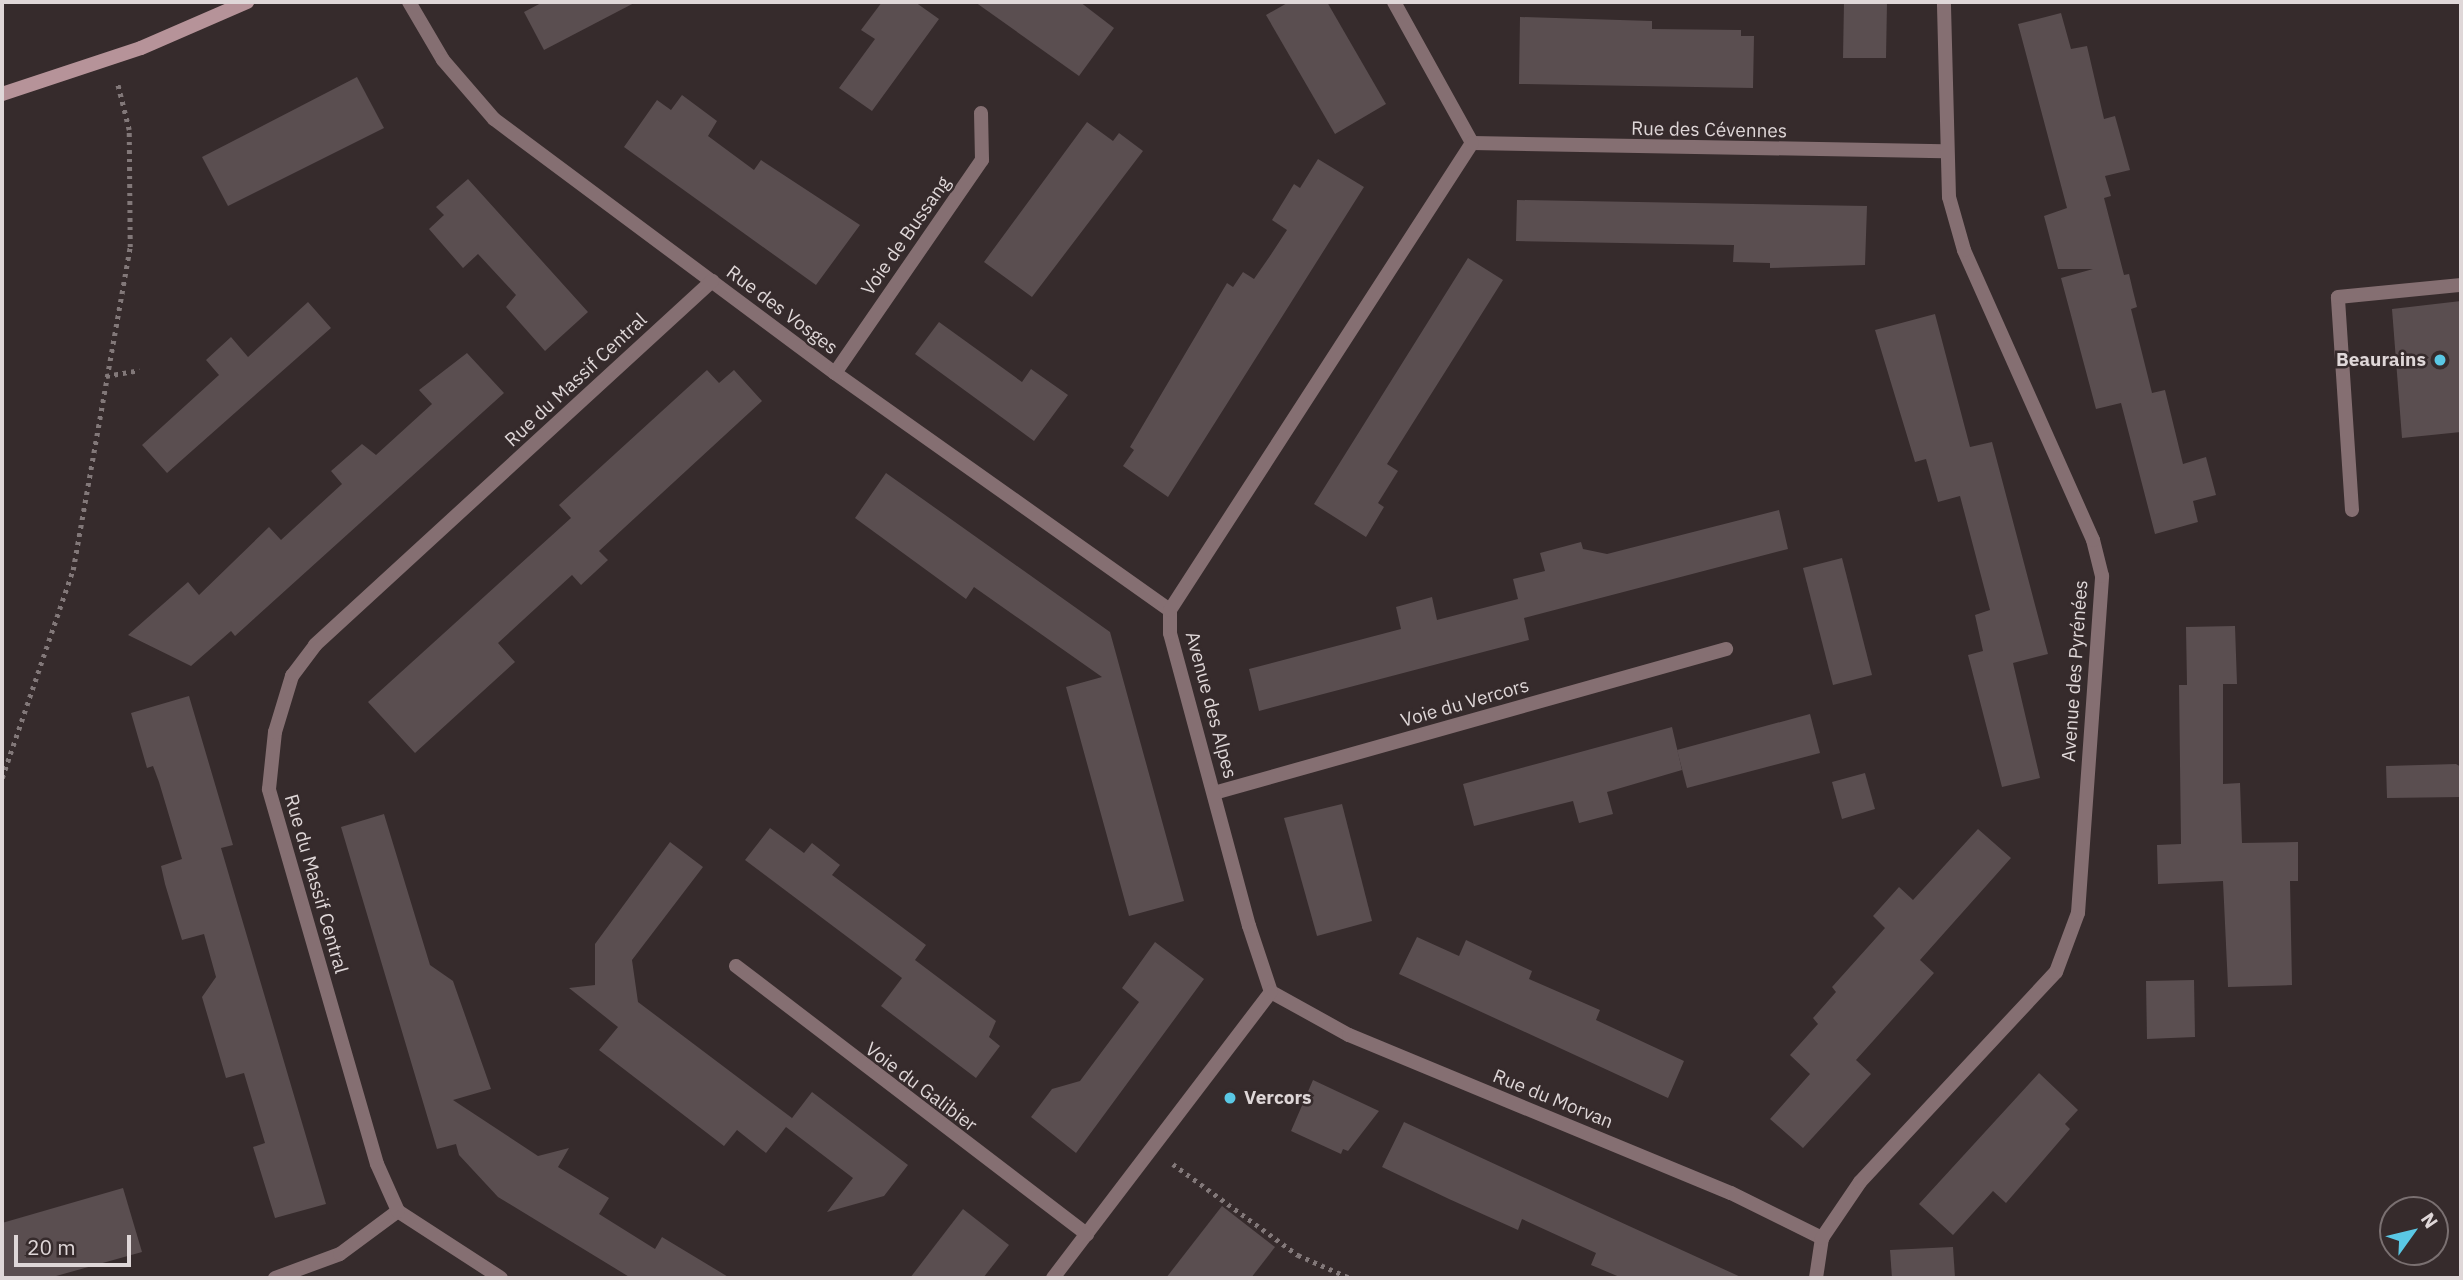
<!DOCTYPE html>
<html>
<head>
<meta charset="utf-8">
<style>
  body { margin:0 }
  #map { position:relative; width:2463px; height:1280px; overflow:hidden; background:#362b2c; font-family:"IBM Plex Sans",sans-serif }
  div>[style] { position:absolute }
  .building>* { inset:0; background:#5a4e50 }
  .path>* { height:4.5px; margin-top:-2.25px; transform-origin:0; background:repeating-linear-gradient(90deg,#827879 0 3.5px,transparent 0 8.5px) }
  .lane>* { height:14px; margin:-7px; padding:0 7px; transform-origin:7px; border-radius:7px; background:#856f72 }
  .street>* { height:14px; margin:-7px; padding:0 7px; transform-origin:7px; border-radius:7px; background:#856f72 }
  .secondary>* { height:14px; margin:-7px; padding:0 7px; transform-origin:7px; border-radius:7px; background:#b69399 }
  .dots>* { width:19px; height:19px; translate:-50% -50%; box-sizing:border-box; border:4px solid #362b2c; border-radius:50% }
  span { translate:-50% -50%; white-space:nowrap; text-align:center; line-height:1.15; -webkit-text-stroke:5px #362b2c; paint-order:stroke }
  .street-label { font-size:19px; color:#dfd7d8 }
  .poi-label { font-size:19px; color:#dfd7d8; font-weight:700 }
  .right { translate:-100% -50%; text-align:right }
  .left { translate:0 -50%; text-align:left }
  .frame { position:absolute; inset:0; border:4px solid #dfd7d8; pointer-events:none }
  .north { position:absolute; left:2379px; top:1196px; width:70px; height:70px; box-sizing:border-box; background:#362b2c; border:2px solid #7a7071; border-radius:50%; rotate:56deg; font-size:19px; font-weight:700; line-height:28px; text-align:center; color:#dfd7d8 }
  .north::after { content:''; display:block; margin:auto; width:24px; height:32px; background:#5ac8e5; clip-path:polygon(50% 0,100% 100%,50% 72%,0 100%) }
  .scale { position:absolute; left:14px; top:1235px; width:117px; height:32px; box-sizing:border-box; border:4px solid #dfd7d8; border-top:0; padding-left:9px; font-size:21px; line-height:24px; white-space:nowrap; color:#dfd7d8; -webkit-text-stroke:5px #362b2c; paint-order:stroke }
</style>
</head>
<body>
<div id="map">
  <div class="building">
    <div style="clip-path:polygon(543px 2px,636px 2px,544px 50px,524px 12px)"></div>
    <div style="clip-path:polygon(882px 2px,915px 2px,939px 19px,872px 111px,839px 88px,875px 39px,861px 30px)"></div>
    <div style="clip-path:polygon(975px 2px,1080px 2px,1114px 28px,1079px 76px)"></div>
    <div style="clip-path:polygon(1289px 2px,1327px 2px,1386px 104px,1335px 134px,1266px 15px)"></div>
    <div style="clip-path:polygon(1844px 2px,1887px 2px,1886px 58px,1843px 58px)"></div>
    <div style="clip-path:polygon(2061px 13px,2071px 49px,2087px 46px,2104px 119px,2115px 116px,2130px 170px,2105px 176px,2111px 196px,2104px 198px,2124px 275px,2129px 274px,2133px 291px,2137px 307px,2131px 309px,2152px 393px,2165px 390px,2183px 464px,2206px 457px,2216px 495px,2193px 501px,2198px 522px,2155px 534px,2121px 403px,2096px 409px,2061px 278px,2093px 269px,2058px 269px,2044px 216px,2067px 208px,2018px 24px)"></div>
    <div style="clip-path:polygon(1520px 17px,1652px 21px,1652px 29px,1741px 30px,1741px 36px,1754px 36px,1753px 88px,1519px 84px)"></div>
    <div style="clip-path:polygon(357px 77px,384px 128px,228px 206px,202px 157px)"></div>
    <div style="clip-path:polygon(682px 95px,717px 121px,708px 136px,754px 170px,761px 160px,860px 225px,816px 285px,624px 147px,657px 100px,671px 110px)"></div>
    <div style="clip-path:polygon(1087px 122px,1113px 141px,1119px 133px,1143px 151px,1032px 297px,984px 262px)"></div>
    <div style="clip-path:polygon(1318px 159px,1364px 187px,1168px 497px,1123px 466px,1134px 450px,1130px 447px,1227px 283px,1233px 287px,1243px 272px,1254px 279px,1270px 256px,1287px 230px,1272px 220px,1294px 184px,1300px 188px)"></div>
    <div style="clip-path:polygon(468px 179px,588px 312px,545px 351px,506px 307px,516px 295px,478px 254px,463px 268px,429px 229px,444px 215px,436px 207px)"></div>
    <div style="clip-path:polygon(1517px 200px,1867px 206px,1865px 265px,1770px 268px,1770px 263px,1733px 262px,1734px 245px,1516px 241px)"></div>
    <div style="clip-path:polygon(1468px 258px,1503px 280px,1387px 464px,1398px 471px,1378px 503px,1384px 507px,1366px 537px,1314px 504px)"></div>
    <div style="clip-path:polygon(2461px 301px,2461px 432px,2402px 438px,2392px 309px)"></div>
    <div style="clip-path:polygon(308px 302px,331px 328px,167px 473px,142px 445px,219px 375px,206px 360px,231px 337px,248px 357px)"></div>
    <div style="clip-path:polygon(1935px 314px,1970px 447px,1992px 442px,2048px 654px,2013px 663px,2040px 778px,2002px 787px,1968px 655px,1983px 651px,1975px 615px,1990px 610px,1960px 496px,1938px 502px,1926px 459px,1915px 462px,1875px 330px)"></div>
    <div style="clip-path:polygon(939px 322px,1022px 382px,1031px 369px,1068px 395px,1034px 441px,915px 354px)"></div>
    <div style="clip-path:polygon(467px 353px,504px 393px,235px 636px,231px 631px,191px 666px,128px 635px,188px 582px,199px 595px,269px 527px,281px 540px,342px 484px,331px 471px,362px 444px,376px 455px,432px 404px,419px 390px)"></div>
    <div style="clip-path:polygon(707px 370px,719px 383px,734px 370px,762px 401px,599px 551px,608px 560px,581px 585px,572px 575px,498px 643px,515px 662px,415px 753px,368px 702px,571px 518px,559px 505px)"></div>
    <div style="clip-path:polygon(886px 473px,1110px 632px,1184px 901px,1129px 916px,1066px 687px,1102px 677px,974px 587px,966px 599px,855px 518px)"></div>
    <div style="clip-path:polygon(1779px 510px,1788px 549px,1524px 618px,1529px 640px,1259px 711px,1249px 669px,1401px 629px,1396px 607px,1432px 597px,1437px 620px,1518px 599px,1513px 579px,1545px 571px,1540px 553px,1581px 542px,1583px 549px,1607px 554px)"></div>
    <div style="clip-path:polygon(1842px 558px,1872px 675px,1833px 685px,1803px 568px)"></div>
    <div style="clip-path:polygon(2235px 626px,2237px 684px,2223px 684px,2223px 784px,2240px 783px,2242px 843px,2298px 842px,2298px 881px,2290px 881px,2292px 985px,2228px 987px,2223px 881px,2158px 884px,2157px 845px,2181px 844px,2179px 685px,2187px 685px,2186px 627px)"></div>
    <div style="clip-path:polygon(189px 696px,233px 845px,221px 848px,326px 1204px,275px 1218px,253px 1147px,265px 1143px,244px 1073px,226px 1078px,202px 997px,216px 977px,204px 934px,182px 940px,165px 884px,161px 866px,182px 859px,159px 782px,153px 766px,147px 768px,131px 713px)"></div>
    <div style="clip-path:polygon(1810px 714px,1820px 753px,1687px 788px,1677px 750px)"></div>
    <div style="clip-path:polygon(1672px 727px,1682px 770px,1607px 792px,1613px 814px,1579px 823px,1573px 801px,1474px 826px,1463px 784px)"></div>
    <div style="clip-path:polygon(2456px 764px,2461px 767px,2461px 797px,2387px 798px,2386px 766px)"></div>
    <div style="clip-path:polygon(1865px 773px,1875px 809px,1842px 819px,1832px 782px)"></div>
    <div style="clip-path:polygon(1342px 804px,1372px 921px,1317px 936px,1284px 818px)"></div>
    <div style="clip-path:polygon(384px 814px,430px 965px,453px 981px,491px 1089px,453px 1100px,538px 1156px,569px 1148px,558px 1167px,609px 1198px,599px 1214px,655px 1249px,662px 1237px,730px 1278px,631px 1278px,498px 1197px,459px 1155px,456px 1144px,437px 1149px,341px 827px)"></div>
    <div style="clip-path:polygon(770px 828px,804px 853px,812px 843px,840px 865px,832px 875px,926px 945px,915px 960px,996px 1021px,989px 1037px,1000px 1046px,976px 1078px,881px 1006px,902px 978px,745px 860px)"></div>
    <div style="clip-path:polygon(1978px 829px,2011px 858px,1920px 960px,1934px 973px,1856px 1060px,1871px 1074px,1803px 1148px,1770px 1119px,1810px 1074px,1790px 1055px,1818px 1024px,1813px 1018px,1836px 992px,1832px 987px,1885px 928px,1873px 916px,1899px 887px,1913px 900px)"></div>
    <div style="clip-path:polygon(670px 842px,703px 867px,632px 960px,638px 1002px,792px 1118px,789px 1122px,812px 1092px,908px 1165px,884px 1196px,827px 1212px,853px 1178px,786px 1127px,766px 1153px,737px 1130px,724px 1146px,599px 1050px,618px 1027px,569px 988px,595px 985px,595px 944px)"></div>
    <div style="clip-path:polygon(1417px 937px,1459px 956px,1466px 940px,1532px 971px,1529px 979px,1600px 1010px,1596px 1020px,1684px 1061px,1668px 1098px,1399px 974px)"></div>
    <div style="clip-path:polygon(1155px 942px,1204px 979px,1076px 1153px,1031px 1117px,1052px 1089px,1080px 1081px,1139px 1002px,1122px 988px)"></div>
    <div style="clip-path:polygon(2194px 980px,2195px 1037px,2147px 1039px,2146px 981px)"></div>
    <div style="clip-path:polygon(2039px 1073px,2078px 1110px,2065px 1124px,2070px 1129px,2006px 1203px,1993px 1191px,1953px 1235px,1919px 1204px)"></div>
    <div style="clip-path:polygon(1313px 1080px,1379px 1111px,1348px 1151px,1343px 1149px,1341px 1154px,1291px 1131px)"></div>
    <div style="clip-path:polygon(1404px 1122px,1629px 1226px,1743px 1278px,1622px 1278px,1591px 1265px,1596px 1253px,1522px 1219px,1518px 1230px,1449px 1199px,1382px 1167px)"></div>
    <div style="clip-path:polygon(123px 1188px,142px 1252px,49px 1278px,2px 1278px,2px 1223px)"></div>
    <div style="clip-path:polygon(1222px 1206px,1275px 1247px,1251px 1278px,1166px 1278px)"></div>
    <div style="clip-path:polygon(963px 1209px,1009px 1245px,983px 1278px,910px 1278px)"></div>
    <div style="clip-path:polygon(1953px 1247px,1955px 1278px,1892px 1278px,1890px 1250px)"></div>
  </div>
  <div class="path">
    <div style="left:106px;top:376px;width:34px;rotate:-10deg"></div>
    <div style="left:2px;top:778px;width:220px;rotate:-71.2deg"></div>
    <div style="left:73px;top:570px;width:328px;rotate:-80deg"></div>
    <div style="left:130px;top:247px;width:117px;rotate:-90.5deg"></div>
    <div style="left:129px;top:130px;width:49px;rotate:-104deg"></div>
    <div style="left:1173px;top:1164px;width:155px;rotate:36.1deg"></div>
    <div style="left:1298px;top:1255px;width:57px;rotate:23.9deg"></div>
  </div>
  <div class="lane">
    <div style="left:2352px;top:510px;width:213px;rotate:-93.8deg"></div>
    <div style="left:2338px;top:297px;width:124px;rotate:-5.6deg"></div>
  </div>
  <div class="street">
    <div style="left:409px;top:2px;width:67px;rotate:59.6deg"></div>
    <div style="left:443px;top:60px;width:78px;rotate:49.2deg"></div>
    <div style="left:494px;top:119px;width:425px;rotate:36.7deg"></div>
    <div style="left:835px;top:373px;width:410px;rotate:35.3deg"></div>
    <div style="left:1394px;top:2px;width:161px;rotate:61deg"></div>
    <div style="left:1472px;top:143px;width:472px;rotate:1deg"></div>
    <div style="left:835px;top:373px;width:259px;rotate:-55.4deg"></div>
    <div style="left:982px;top:160px;width:47px;rotate:-91.2deg"></div>
    <div style="left:1214px;top:793px;width:532px;rotate:-15.71deg"></div>
    <div style="left:736px;top:966px;width:442px;rotate:37.4deg"></div>
    <div style="left:1271px;top:992px;width:70px;rotate:-108.4deg"></div>
    <div style="left:1249px;top:926px;width:303px;rotate:-105.1deg"></div>
    <div style="left:1170px;top:633px;width:23px;rotate:-90deg"></div>
    <div style="left:1170px;top:610px;width:556px;rotate:-57.11deg"></div>
    <div style="left:1271px;top:992px;width:89px;rotate:28.9deg"></div>
    <div style="left:1349px;top:1035px;width:413px;rotate:22.5deg"></div>
    <div style="left:1731px;top:1193px;width:102px;rotate:26.3deg"></div>
    <div style="left:275px;top:1278px;width:69px;rotate:-20.3deg"></div>
    <div style="left:340px;top:1254px;width:72px;rotate:-36.6deg"></div>
    <div style="left:501px;top:1278px;width:123px;rotate:-147deg"></div>
    <div style="left:398px;top:1211px;width:51px;rotate:-114.1deg"></div>
    <div style="left:377px;top:1164px;width:390px;rotate:-106.1deg"></div>
    <div style="left:269px;top:789px;width:57px;rotate:-84deg"></div>
    <div style="left:275px;top:732px;width:59px;rotate:-73.1deg"></div>
    <div style="left:292px;top:676px;width:39px;rotate:-53deg"></div>
    <div style="left:315px;top:645px;width:539px;rotate:-42.52deg"></div>
    <div style="left:1053px;top:1278px;width:360px;rotate:-52.7deg"></div>
    <div style="left:1816px;top:1278px;width:40px;rotate:-81.5deg"></div>
    <div style="left:1822px;top:1238px;width:68px;rotate:-55.8deg"></div>
    <div style="left:1860px;top:1182px;width:287px;rotate:-47deg"></div>
    <div style="left:2056px;top:972px;width:63px;rotate:-69.6deg"></div>
    <div style="left:2078px;top:913px;width:338px;rotate:-85.9deg"></div>
    <div style="left:2102px;top:576px;width:37px;rotate:-104deg"></div>
    <div style="left:2093px;top:540px;width:317px;rotate:-114deg"></div>
    <div style="left:1964px;top:250px;width:55px;rotate:-105.8deg"></div>
    <div style="left:1949px;top:197px;width:195px;rotate:-91.5deg"></div>
  </div>
  <div class="secondary">
    <div style="left:2px;top:94px;width:146px;rotate:-18.3deg"></div>
    <div style="left:141px;top:48px;width:116px;rotate:-23.5deg"></div>
  </div>
  <div class="dots">
    <div style="left:2440px;top:360px;background:#5ac8e5"></div>
    <div style="left:1230px;top:1098px;background:#5ac8e5"></div>
  </div>
  <div class="street-label">
    <span style="left:1709px;top:130px;rotate:1deg">Rue des Cévennes</span>
    <span style="left:906px;top:236px;rotate:-55deg">Voie de Bussang</span>
    <span style="left:782px;top:310px;rotate:37deg">Rue des Vosges</span>
    <span style="left:576px;top:380px;rotate:-43deg">Rue du Massif Central</span>
    <span style="left:2075px;top:671px;rotate:-86deg">Avenue des Pyrénées</span>
    <span style="left:1465px;top:703px;rotate:-16deg">Voie du Vercors</span>
    <span style="left:1211px;top:705px;rotate:75deg">Avenue des Alpes</span>
    <span style="left:316px;top:884px;rotate:74deg">Rue du Massif Central</span>
    <span style="left:921px;top:1087px;rotate:37deg">Voie du Galibier</span>
    <span style="left:1553px;top:1099px;rotate:22deg">Rue du Morvan</span>
  </div>
  <div class="poi-label">
    <span class="right" style="left:2426px;top:360px">Beaurains</span>
    <span class="left" style="left:1244px;top:1098px">Vercors</span>
  </div>
  <div class="frame"></div>
  <div class="north">N</div>
  <div class="scale">20 m</div>
</div>
</body>
</html>
